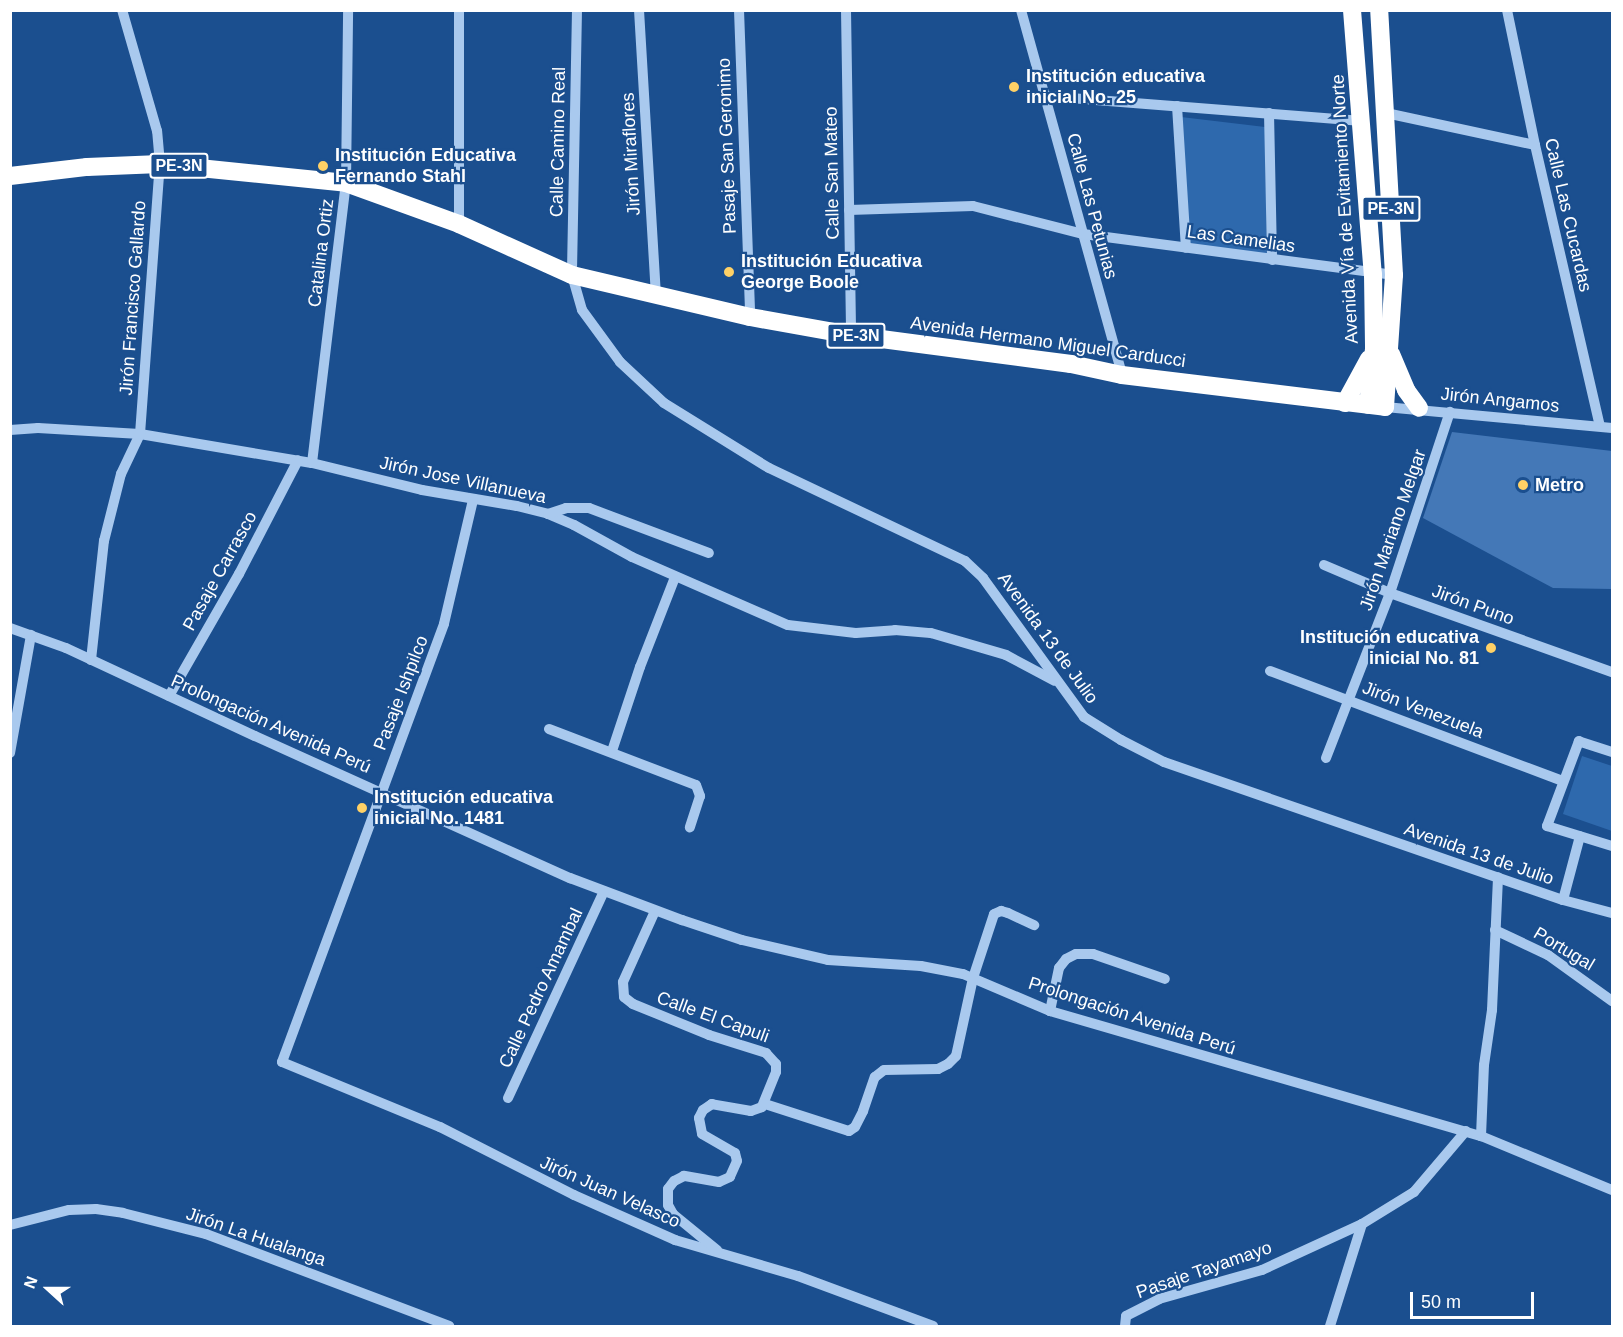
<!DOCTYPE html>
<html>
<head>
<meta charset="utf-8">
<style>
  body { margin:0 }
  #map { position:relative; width:1623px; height:1337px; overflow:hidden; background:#1b4f8f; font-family:Arial,sans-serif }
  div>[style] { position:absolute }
  .green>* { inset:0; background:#2e69ad }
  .building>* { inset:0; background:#4478b7 }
  .minor>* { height:10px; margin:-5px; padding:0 5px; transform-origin:5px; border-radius:5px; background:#a9c9ee }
  .highway>* { height:18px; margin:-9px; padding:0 9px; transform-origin:9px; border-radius:9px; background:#fff }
  .dots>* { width:16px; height:16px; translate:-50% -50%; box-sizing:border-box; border:3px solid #1b4f8f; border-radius:50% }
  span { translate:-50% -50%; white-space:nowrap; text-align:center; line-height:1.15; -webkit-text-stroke:4.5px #1b4f8f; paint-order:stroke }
  .shield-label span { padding:2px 4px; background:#1b4f8f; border:2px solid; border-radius:4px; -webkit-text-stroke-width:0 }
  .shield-label { font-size:16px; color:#fff; font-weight:700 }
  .poi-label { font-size:18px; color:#fff; font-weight:700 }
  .left { translate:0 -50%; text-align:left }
  .right { translate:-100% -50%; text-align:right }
  .street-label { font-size:18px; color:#fff }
  .frame { position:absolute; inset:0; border:12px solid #fff; pointer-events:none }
  .north { position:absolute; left:18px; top:1259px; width:60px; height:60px; -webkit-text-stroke:4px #1b4f8f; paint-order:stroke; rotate:291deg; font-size:16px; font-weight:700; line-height:24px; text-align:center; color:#fff }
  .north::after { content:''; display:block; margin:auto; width:21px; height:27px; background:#fff; clip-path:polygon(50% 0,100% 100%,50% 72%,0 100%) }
  .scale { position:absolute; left:1410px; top:1292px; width:124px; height:27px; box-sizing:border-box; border:3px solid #fff; border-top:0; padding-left:8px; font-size:18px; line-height:21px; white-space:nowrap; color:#fff; -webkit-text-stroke:4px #1b4f8f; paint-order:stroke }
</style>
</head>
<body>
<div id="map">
  <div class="green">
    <div style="clip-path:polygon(1181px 117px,1265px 127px,1267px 257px,1187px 245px)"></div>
    <div style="clip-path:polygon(1582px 756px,1612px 766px,1612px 831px,1563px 814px)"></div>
  </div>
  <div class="building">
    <div style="clip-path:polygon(1452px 432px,1612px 451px,1612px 589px,1553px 588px,1423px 518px)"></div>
  </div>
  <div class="minor">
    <div style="left:577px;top:10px;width:265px;rotate:91.1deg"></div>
    <div style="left:572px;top:275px;width:36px;rotate:74deg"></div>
    <div style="left:582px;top:310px;width:64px;rotate:53.8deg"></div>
    <div style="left:620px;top:362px;width:60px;rotate:43deg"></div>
    <div style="left:664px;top:403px;width:123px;rotate:31.8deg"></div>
    <div style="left:769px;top:468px;width:217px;rotate:25.4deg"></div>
    <div style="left:965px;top:561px;width:25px;rotate:43deg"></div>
    <div style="left:983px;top:578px;width:172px;rotate:54deg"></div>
    <div style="left:1084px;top:717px;width:44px;rotate:31.9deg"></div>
    <div style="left:1121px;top:740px;width:48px;rotate:27.1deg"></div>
    <div style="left:1164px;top:762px;width:422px;rotate:19.1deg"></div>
    <div style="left:1563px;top:900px;width:51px;rotate:14.9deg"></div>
    <div style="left:639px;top:10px;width:287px;rotate:86.6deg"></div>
    <div style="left:739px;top:10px;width:307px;rotate:87.9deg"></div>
    <div style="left:846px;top:10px;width:325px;rotate:89.1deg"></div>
    <div style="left:1021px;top:10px;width:379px;rotate:74.5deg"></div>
    <div style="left:1507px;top:10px;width:138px;rotate:78.3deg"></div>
    <div style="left:1535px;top:145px;width:288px;rotate:77deg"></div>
    <div style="left:1045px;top:96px;width:318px;rotate:4.5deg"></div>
    <div style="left:1177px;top:106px;width:142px;rotate:86.4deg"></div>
    <div style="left:1269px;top:113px;width:147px;rotate:88.8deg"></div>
    <div style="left:1386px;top:113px;width:152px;rotate:12.1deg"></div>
    <div style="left:849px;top:210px;width:124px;rotate:-1.8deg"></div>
    <div style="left:973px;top:206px;width:114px;rotate:14.3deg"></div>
    <div style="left:1083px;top:234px;width:314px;rotate:7.5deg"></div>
    <div style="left:459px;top:224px;width:214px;rotate:-90deg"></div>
    <div style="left:1385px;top:407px;width:228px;rotate:5.3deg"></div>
    <div style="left:10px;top:430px;width:28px;rotate:-4deg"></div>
    <div style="left:38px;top:428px;width:102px;rotate:3.4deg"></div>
    <div style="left:140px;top:434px;width:174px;rotate:9.6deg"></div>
    <div style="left:312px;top:463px;width:113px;rotate:13.8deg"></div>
    <div style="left:422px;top:490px;width:96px;rotate:9.6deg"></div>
    <div style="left:517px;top:506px;width:32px;rotate:14deg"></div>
    <div style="left:548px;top:514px;width:28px;rotate:23deg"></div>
    <div style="left:574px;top:525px;width:66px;rotate:28.9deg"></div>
    <div style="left:632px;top:557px;width:170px;rotate:23.6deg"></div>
    <div style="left:788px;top:625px;width:68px;rotate:6.7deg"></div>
    <div style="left:856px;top:633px;width:39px;rotate:-4deg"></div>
    <div style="left:895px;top:630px;width:36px;rotate:5deg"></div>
    <div style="left:931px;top:633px;width:78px;rotate:16.3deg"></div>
    <div style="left:1006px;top:655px;width:55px;rotate:28deg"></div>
    <div style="left:312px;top:463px;width:282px;rotate:-83.1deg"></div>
    <div style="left:346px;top:183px;width:173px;rotate:-89.3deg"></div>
    <div style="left:473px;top:500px;width:127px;rotate:103.2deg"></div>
    <div style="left:444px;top:624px;width:467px;rotate:110.3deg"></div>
    <div style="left:282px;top:1062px;width:171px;rotate:22.4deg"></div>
    <div style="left:440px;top:1127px;width:150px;rotate:26.9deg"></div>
    <div style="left:574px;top:1195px;width:111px;rotate:24deg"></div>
    <div style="left:675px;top:1240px;width:128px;rotate:16.3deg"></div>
    <div style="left:798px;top:1276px;width:144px;rotate:20.3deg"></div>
    <div style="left:548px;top:514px;width:19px;rotate:-18deg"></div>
    <div style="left:566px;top:508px;width:23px"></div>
    <div style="left:589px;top:508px;width:128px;rotate:20.6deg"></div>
    <div style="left:1324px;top:565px;width:72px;rotate:23deg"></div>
    <div style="left:1390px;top:593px;width:236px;rotate:19.6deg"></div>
    <div style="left:10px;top:628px;width:59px;rotate:19.7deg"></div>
    <div style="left:66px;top:648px;width:208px;rotate:25deg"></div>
    <div style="left:255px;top:736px;width:346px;rotate:24.3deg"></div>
    <div style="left:570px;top:878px;width:120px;rotate:20.6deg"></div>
    <div style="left:682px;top:920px;width:63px;rotate:18.4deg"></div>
    <div style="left:742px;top:940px;width:88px;rotate:13.1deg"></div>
    <div style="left:828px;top:960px;width:93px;rotate:3.7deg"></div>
    <div style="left:921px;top:966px;width:43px;rotate:10.8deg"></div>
    <div style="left:963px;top:974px;width:95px;rotate:23deg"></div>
    <div style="left:1050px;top:1011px;width:449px;rotate:16.2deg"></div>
    <div style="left:1481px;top:1136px;width:142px;rotate:22.4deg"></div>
    <div style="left:91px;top:660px;width:120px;rotate:-83.8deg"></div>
    <div style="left:104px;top:541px;width:69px;rotate:-75.8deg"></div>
    <div style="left:121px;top:474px;width:44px;rotate:-64.6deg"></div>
    <div style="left:140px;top:434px;width:271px;rotate:-85.8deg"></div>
    <div style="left:160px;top:164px;width:33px;rotate:-95deg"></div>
    <div style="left:157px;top:131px;width:126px;rotate:-106.1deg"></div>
    <div style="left:1270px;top:671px;width:312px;rotate:20.6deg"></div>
    <div style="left:169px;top:696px;width:141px;rotate:-60.2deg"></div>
    <div style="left:239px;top:574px;width:128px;rotate:-62.6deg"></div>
    <div style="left:549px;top:729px;width:157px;rotate:20.9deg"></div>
    <div style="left:696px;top:785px;width:12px;rotate:70deg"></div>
    <div style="left:700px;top:796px;width:33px;rotate:108deg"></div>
    <div style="left:612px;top:751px;width:89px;rotate:-71.6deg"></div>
    <div style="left:640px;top:667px;width:97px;rotate:-68.7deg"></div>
    <div style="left:1612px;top:752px;width:35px;rotate:-162deg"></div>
    <div style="left:1579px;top:741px;width:91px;rotate:110.6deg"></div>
    <div style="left:1547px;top:826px;width:68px;rotate:17.1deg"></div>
    <div style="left:10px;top:753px;width:120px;rotate:-79.9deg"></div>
    <div style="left:1326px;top:758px;width:177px;rotate:-68.8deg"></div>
    <div style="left:1390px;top:593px;width:191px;rotate:-71.7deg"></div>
    <div style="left:1563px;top:900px;width:66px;rotate:-75.1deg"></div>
    <div style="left:655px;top:911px;width:78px;rotate:114.3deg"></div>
    <div style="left:623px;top:982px;width:15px;rotate:86deg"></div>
    <div style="left:624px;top:997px;width:11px;rotate:38deg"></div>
    <div style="left:633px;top:1004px;width:82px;rotate:22.2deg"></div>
    <div style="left:709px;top:1035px;width:60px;rotate:17.5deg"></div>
    <div style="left:766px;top:1053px;width:15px;rotate:48deg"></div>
    <div style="left:776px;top:1064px;width:8px;rotate:90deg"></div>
    <div style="left:776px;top:1072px;width:38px;rotate:112deg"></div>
    <div style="left:762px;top:1107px;width:12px;rotate:160deg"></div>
    <div style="left:751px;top:1111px;width:40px;rotate:-170deg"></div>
    <div style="left:712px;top:1104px;width:11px;rotate:146deg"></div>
    <div style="left:703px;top:1110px;width:9px;rotate:117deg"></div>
    <div style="left:699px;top:1118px;width:16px;rotate:79deg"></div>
    <div style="left:702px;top:1134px;width:38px;rotate:30deg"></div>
    <div style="left:735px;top:1153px;width:8px;rotate:76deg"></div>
    <div style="left:737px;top:1161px;width:17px;rotate:114deg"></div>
    <div style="left:730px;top:1177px;width:12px;rotate:156deg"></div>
    <div style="left:719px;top:1182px;width:36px;rotate:-170deg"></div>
    <div style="left:684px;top:1176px;width:11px;rotate:153deg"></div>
    <div style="left:674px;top:1181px;width:10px;rotate:127deg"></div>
    <div style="left:668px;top:1189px;width:16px;rotate:90deg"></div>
    <div style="left:668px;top:1205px;width:10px;rotate:61deg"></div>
    <div style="left:673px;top:1214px;width:57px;rotate:39.3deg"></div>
    <div style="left:1495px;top:930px;width:59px;rotate:25.3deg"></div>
    <div style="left:1548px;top:955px;width:79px;rotate:35.7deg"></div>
    <div style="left:1050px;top:1011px;width:44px;rotate:-78.2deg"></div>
    <div style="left:1059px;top:968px;width:11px;rotate:-52deg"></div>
    <div style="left:1066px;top:959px;width:11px;rotate:-27deg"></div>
    <div style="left:1076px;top:954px;width:17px"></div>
    <div style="left:1093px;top:954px;width:76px;rotate:19.1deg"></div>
    <div style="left:508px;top:1098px;width:228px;rotate:-65.1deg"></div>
    <div style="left:765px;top:1104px;width:88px;rotate:17.8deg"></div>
    <div style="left:849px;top:1131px;width:7px;rotate:-34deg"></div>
    <div style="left:855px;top:1127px;width:18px;rotate:-63deg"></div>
    <div style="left:863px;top:1111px;width:36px;rotate:-71deg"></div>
    <div style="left:875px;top:1077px;width:11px;rotate:-38deg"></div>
    <div style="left:884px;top:1070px;width:54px;rotate:-1.1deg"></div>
    <div style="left:938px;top:1069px;width:11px;rotate:-27deg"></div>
    <div style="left:948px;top:1064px;width:11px;rotate:-45deg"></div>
    <div style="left:956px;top:1056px;width:80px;rotate:-77.7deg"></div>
    <div style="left:973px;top:978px;width:67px;rotate:-71.8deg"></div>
    <div style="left:994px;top:914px;width:8px;rotate:-23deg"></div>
    <div style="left:1001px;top:911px;width:7px;rotate:16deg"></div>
    <div style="left:1008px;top:913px;width:29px;rotate:25deg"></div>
    <div style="left:1481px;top:1136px;width:71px;rotate:-87.6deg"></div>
    <div style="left:1484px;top:1065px;width:56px;rotate:-81.7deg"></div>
    <div style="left:1492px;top:1010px;width:133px;rotate:-87.4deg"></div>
    <div style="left:10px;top:1225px;width:61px;rotate:-14.3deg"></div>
    <div style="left:69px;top:1210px;width:27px;rotate:-2deg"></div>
    <div style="left:96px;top:1209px;width:27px;rotate:8deg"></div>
    <div style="left:123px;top:1213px;width:86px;rotate:14.2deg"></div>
    <div style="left:206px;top:1234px;width:260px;rotate:20.7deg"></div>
    <div style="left:1125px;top:1326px;width:10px;rotate:-84deg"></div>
    <div style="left:1126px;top:1316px;width:37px;rotate:-27deg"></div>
    <div style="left:1159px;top:1299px;width:107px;rotate:-15.7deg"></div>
    <div style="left:1262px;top:1270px;width:110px;rotate:-24.7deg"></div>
    <div style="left:1362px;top:1224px;width:61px;rotate:-31.6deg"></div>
    <div style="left:1414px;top:1192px;width:80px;rotate:-49.6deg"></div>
    <div style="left:1330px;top:1326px;width:107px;rotate:-72.6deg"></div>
  </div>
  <div class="highway">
    <div style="left:1352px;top:10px;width:265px;rotate:85.5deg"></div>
    <div style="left:1373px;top:274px;width:75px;rotate:89.2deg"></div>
    <div style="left:1374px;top:349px;width:56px;rotate:96.1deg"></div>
    <div style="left:10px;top:176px;width:78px;rotate:-6.7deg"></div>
    <div style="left:87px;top:167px;width:73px;rotate:-2.4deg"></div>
    <div style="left:160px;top:164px;width:187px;rotate:5.8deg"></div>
    <div style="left:346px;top:183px;width:120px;rotate:19.9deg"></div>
    <div style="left:459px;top:224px;width:124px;rotate:24.3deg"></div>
    <div style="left:572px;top:275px;width:183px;rotate:13.3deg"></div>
    <div style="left:750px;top:317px;width:103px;rotate:10.1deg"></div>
    <div style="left:851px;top:335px;width:222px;rotate:7.5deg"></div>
    <div style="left:1071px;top:364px;width:52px;rotate:12.2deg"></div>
    <div style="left:1122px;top:375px;width:265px;rotate:6.9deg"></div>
    <div style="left:1385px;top:407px;width:132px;rotate:-86.1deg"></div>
    <div style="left:1394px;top:275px;width:265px;rotate:-93.2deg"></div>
    <div style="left:1391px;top:354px;width:39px;rotate:67deg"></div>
    <div style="left:1406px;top:390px;width:22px;rotate:54deg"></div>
    <div style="left:1345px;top:403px;width:50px;rotate:-61.4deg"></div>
  </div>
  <div class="dots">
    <div style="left:1014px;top:87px;background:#ffd166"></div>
    <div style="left:323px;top:166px;background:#ffd166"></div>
    <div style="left:729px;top:272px;background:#ffd166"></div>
    <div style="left:1523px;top:485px;background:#ffd166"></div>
    <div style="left:1491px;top:648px;background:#ffd166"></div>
    <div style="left:362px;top:808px;background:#ffd166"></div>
  </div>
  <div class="shield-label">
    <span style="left:179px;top:166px">PE-3N</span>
    <span style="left:1391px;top:209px">PE-3N</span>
    <span style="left:856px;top:336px">PE-3N</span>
  </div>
  <div class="poi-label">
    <span class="left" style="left:1026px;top:87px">Institución educativa<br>inicial No. 25</span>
    <span class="left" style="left:335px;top:166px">Institución Educativa<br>Fernando Stahl</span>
    <span class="left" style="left:741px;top:272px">Institución Educativa<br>George Boole</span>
    <span class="left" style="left:1535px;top:485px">Metro</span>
    <span class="right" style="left:1479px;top:648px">Institución educativa<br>inicial No. 81</span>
    <span class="left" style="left:374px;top:808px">Institución educativa<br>inicial No. 1481</span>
  </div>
  <div class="street-label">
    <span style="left:558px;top:142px;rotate:-89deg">Calle Camino Real</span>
    <span style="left:727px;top:146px;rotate:-92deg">Pasaje San Geronimo</span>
    <span style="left:631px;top:154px;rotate:-93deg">Jirón Miraflores</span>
    <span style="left:832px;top:173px;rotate:-91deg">Calle San Mateo</span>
    <span style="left:1092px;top:206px;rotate:75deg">Calle Las Petunias</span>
    <span style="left:1345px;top:209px;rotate:-93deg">Avenida Vía de Evitamiento Norte</span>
    <span style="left:1568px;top:215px;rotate:77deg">Calle Las Cucardas</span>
    <span style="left:1241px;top:239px;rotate:8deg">Las Camelias</span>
    <span style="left:321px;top:253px;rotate:-83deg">Catalina Ortiz</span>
    <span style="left:133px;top:298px;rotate:-86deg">Jirón Francisco Gallardo</span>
    <span style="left:1048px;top:342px;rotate:8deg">Avenida Hermano Miguel Carducci</span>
    <span style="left:1500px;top:400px;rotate:6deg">Jirón Angamos</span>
    <span style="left:463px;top:480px;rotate:12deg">Jirón Jose Villanueva</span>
    <span style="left:1393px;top:530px;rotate:-71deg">Jirón Mariano Melgar</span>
    <span style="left:220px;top:571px;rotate:-61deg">Pasaje Carrasco</span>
    <span style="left:1473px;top:605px;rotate:20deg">Jirón Puno</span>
    <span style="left:1048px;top:638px;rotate:54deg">Avenida 13 de Julio</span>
    <span style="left:401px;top:693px;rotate:-69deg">Pasaje Ishpilco</span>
    <span style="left:1423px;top:710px;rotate:21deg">Jirón Venezuela</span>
    <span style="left:271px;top:724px;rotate:24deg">Prolongación Avenida Perú</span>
    <span style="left:1479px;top:854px;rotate:19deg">Avenida 13 de Julio</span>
    <span style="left:1564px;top:949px;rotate:31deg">Portugal</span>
    <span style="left:541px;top:988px;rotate:-65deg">Calle Pedro Amambal</span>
    <span style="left:1132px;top:1016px;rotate:18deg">Prolongación Avenida Perú</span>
    <span style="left:713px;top:1017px;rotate:20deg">Calle El Capuli</span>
    <span style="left:610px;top:1192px;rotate:24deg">Jirón Juan Velasco</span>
    <span style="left:256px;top:1237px;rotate:19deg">Jirón La Hualanga</span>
    <span style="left:1204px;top:1270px;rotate:-19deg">Pasaje Tayamayo</span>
  </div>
  <div class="frame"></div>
  <div class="north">N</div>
  <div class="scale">50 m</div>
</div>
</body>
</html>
